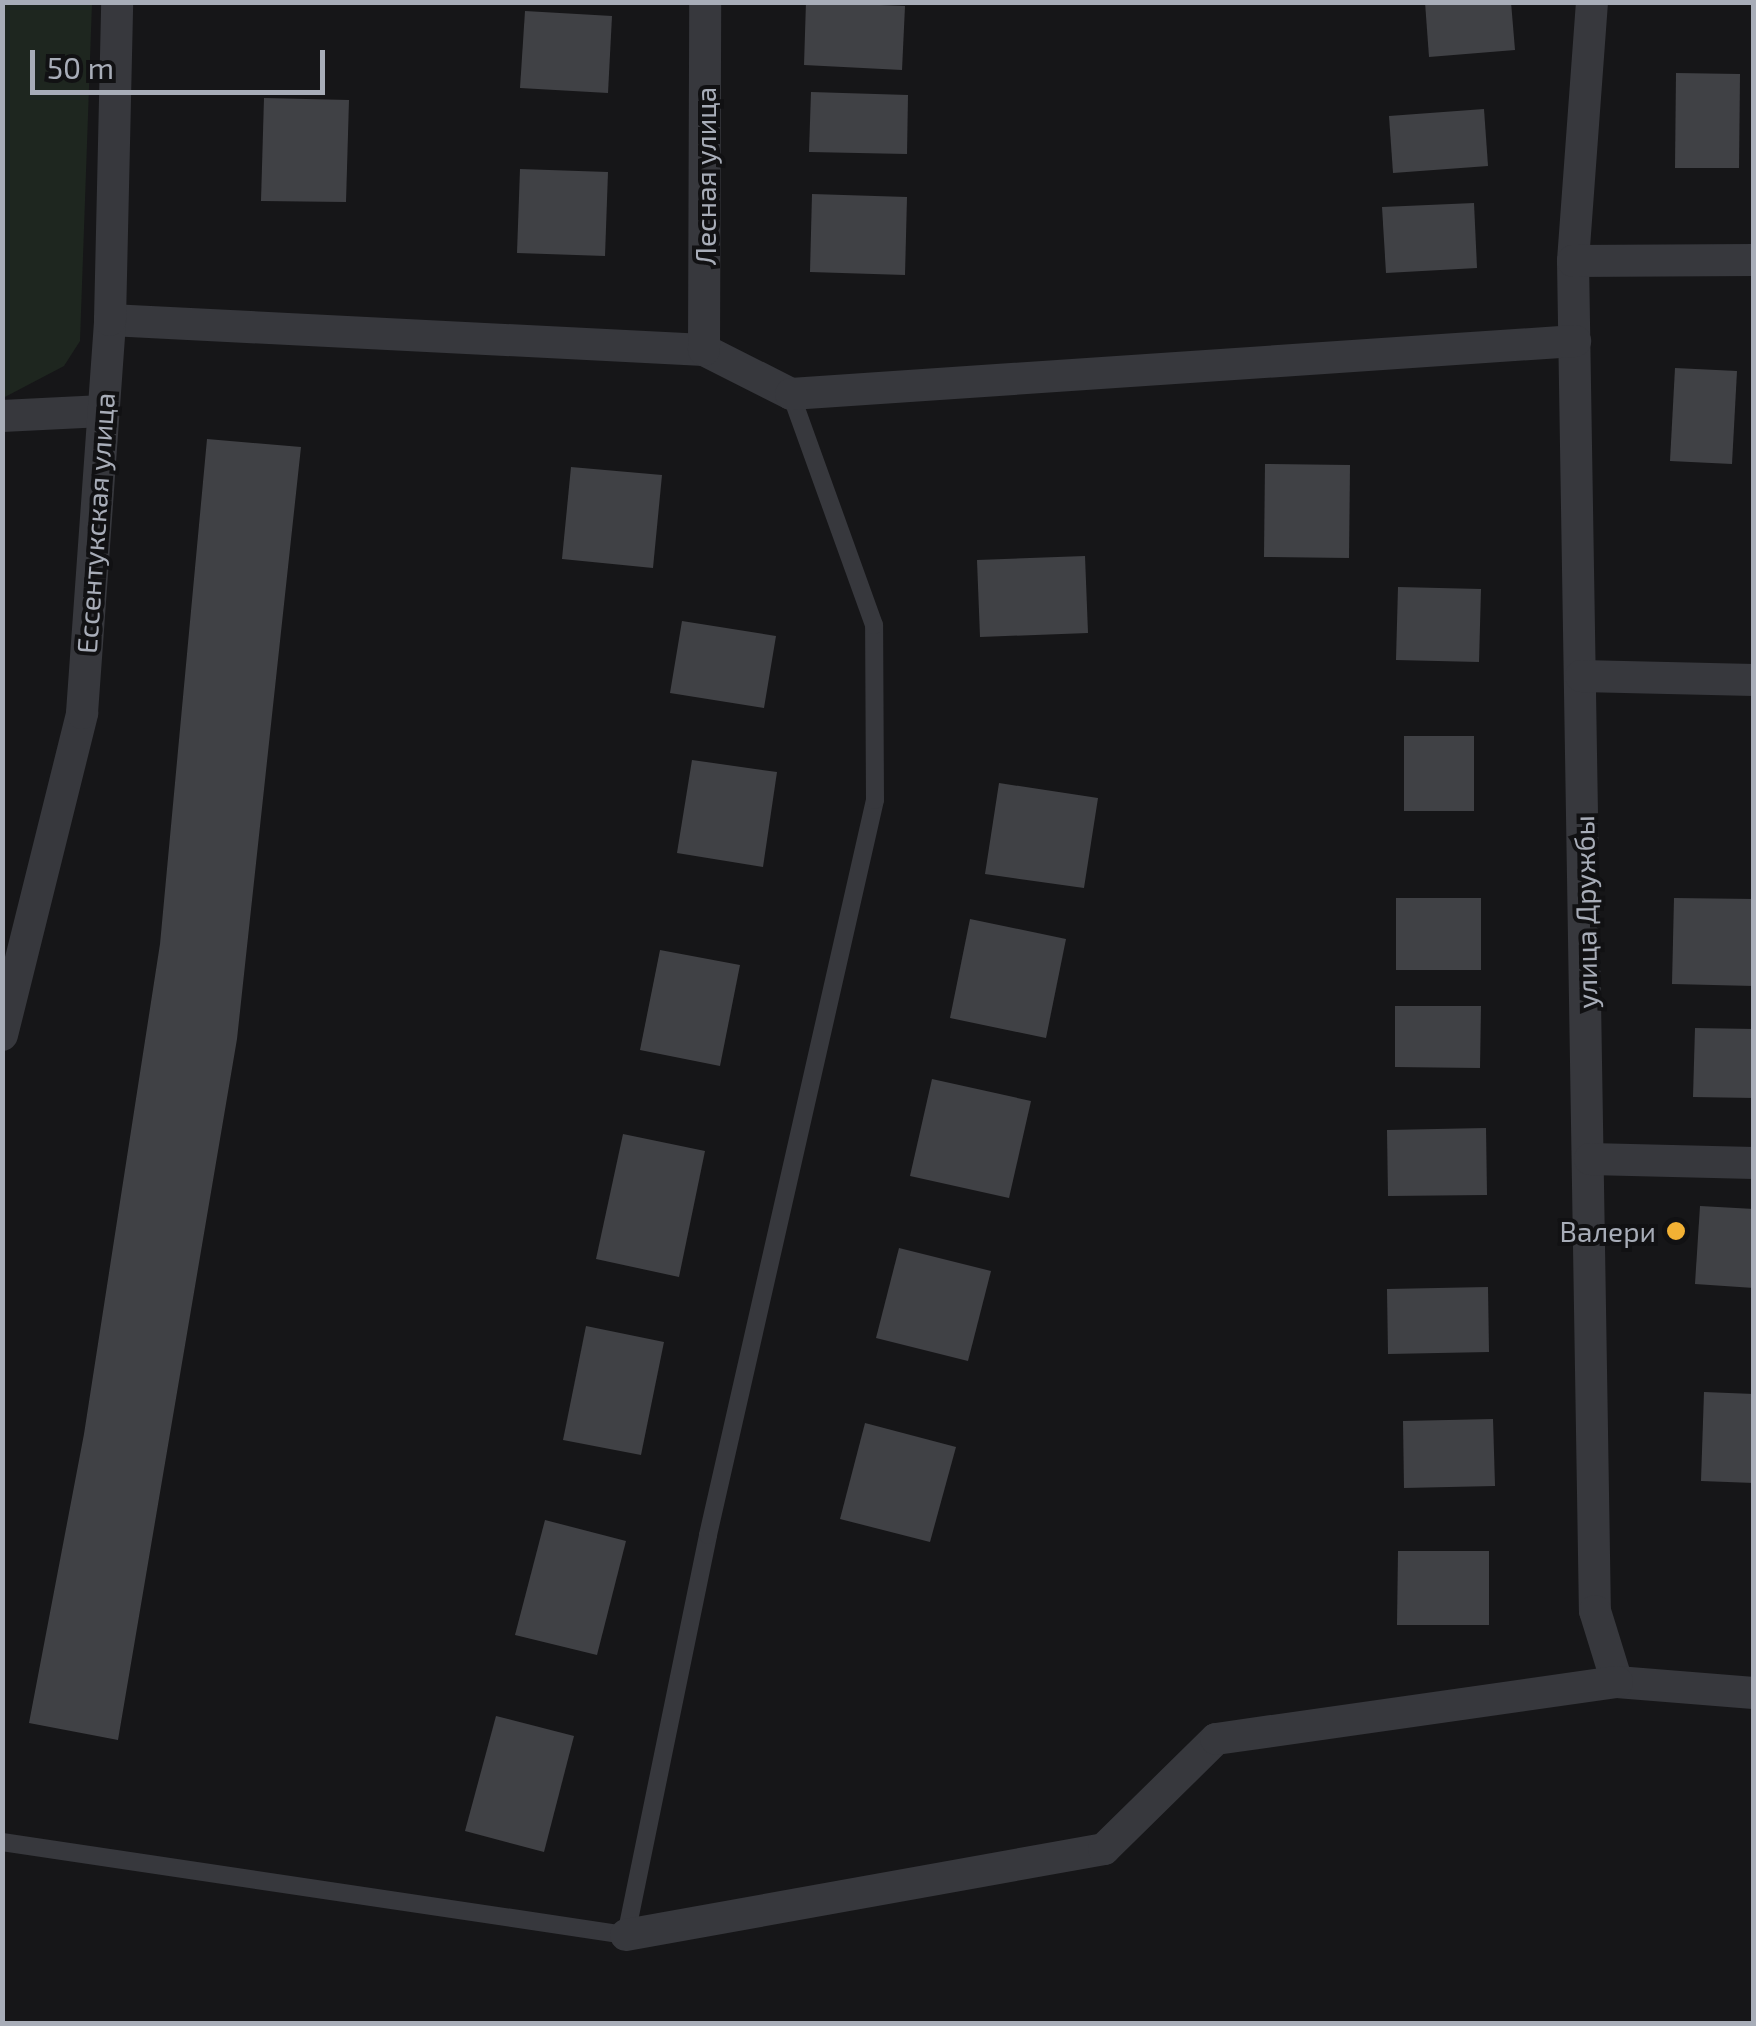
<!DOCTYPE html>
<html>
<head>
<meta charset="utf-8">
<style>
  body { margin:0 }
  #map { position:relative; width:1756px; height:2026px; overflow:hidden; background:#161618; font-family:"Exo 2",sans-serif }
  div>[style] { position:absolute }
  .green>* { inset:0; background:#1e261f }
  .building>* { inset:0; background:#404145 }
  .lane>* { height:18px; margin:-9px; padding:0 9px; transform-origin:9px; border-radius:9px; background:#37383d }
  .street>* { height:32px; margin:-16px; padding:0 16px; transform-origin:16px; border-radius:16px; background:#37383d }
  .dots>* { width:28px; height:28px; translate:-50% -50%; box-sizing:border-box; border:5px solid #111113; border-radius:50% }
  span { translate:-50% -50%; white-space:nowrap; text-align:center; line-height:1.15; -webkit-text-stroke:8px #111113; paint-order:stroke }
  .street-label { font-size:28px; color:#a8adb8 }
  .poi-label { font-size:28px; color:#a8adb8 }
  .right { translate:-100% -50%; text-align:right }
  .frame { position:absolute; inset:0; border:5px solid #a8adb8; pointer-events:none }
  .scale { position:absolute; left:30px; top:50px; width:295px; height:45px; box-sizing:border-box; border:5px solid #a8adb8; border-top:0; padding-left:12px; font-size:30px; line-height:35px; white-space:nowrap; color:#a8adb8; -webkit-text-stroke:8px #111113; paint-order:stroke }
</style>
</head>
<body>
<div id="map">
  <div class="green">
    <div style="clip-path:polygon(3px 2px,92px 3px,80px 341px,64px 366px,3px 398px)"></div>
  </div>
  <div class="building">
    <div style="clip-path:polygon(806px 2px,905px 6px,902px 70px,804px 65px)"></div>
    <div style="clip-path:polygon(1425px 2px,1511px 2px,1515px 50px,1429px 57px)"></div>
    <div style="clip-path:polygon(525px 11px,612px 16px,608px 93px,520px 88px)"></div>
    <div style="clip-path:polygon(1676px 73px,1740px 74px,1739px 168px,1675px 168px)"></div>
    <div style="clip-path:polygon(811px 92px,908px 95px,907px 154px,809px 152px)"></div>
    <div style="clip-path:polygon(264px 98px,349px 100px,346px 202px,261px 201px)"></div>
    <div style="clip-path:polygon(1484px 109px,1488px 166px,1393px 173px,1389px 116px)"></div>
    <div style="clip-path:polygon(520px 169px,608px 172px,605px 256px,517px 253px)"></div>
    <div style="clip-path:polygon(812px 194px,907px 197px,905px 275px,810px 272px)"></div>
    <div style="clip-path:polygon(1474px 203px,1477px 268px,1386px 273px,1382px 207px)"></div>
    <div style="clip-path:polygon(1675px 368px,1737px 371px,1732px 464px,1670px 461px)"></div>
    <div style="clip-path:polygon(207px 439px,301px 447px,237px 1039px,118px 1740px,29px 1723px,84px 1434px,160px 944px)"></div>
    <div style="clip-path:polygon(1265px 464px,1350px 465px,1349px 558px,1264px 557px)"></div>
    <div style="clip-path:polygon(571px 467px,662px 475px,653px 568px,562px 559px)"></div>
    <div style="clip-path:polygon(1085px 556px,1088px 633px,980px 637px,977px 560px)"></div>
    <div style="clip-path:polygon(1398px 587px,1481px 589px,1479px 662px,1396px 660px)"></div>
    <div style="clip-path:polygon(682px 621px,776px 636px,764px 708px,670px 693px)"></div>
    <div style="clip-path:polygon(1404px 736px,1474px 736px,1474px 811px,1404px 811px)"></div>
    <div style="clip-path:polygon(692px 760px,777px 772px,763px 867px,677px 853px)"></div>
    <div style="clip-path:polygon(999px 783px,1098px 798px,1084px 888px,985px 874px)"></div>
    <div style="clip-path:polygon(1396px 898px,1481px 898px,1481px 970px,1396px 970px)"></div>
    <div style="clip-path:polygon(1674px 898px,1754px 899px,1754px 986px,1672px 984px)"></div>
    <div style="clip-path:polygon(970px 919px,1066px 939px,1046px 1038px,950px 1018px)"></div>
    <div style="clip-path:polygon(660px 950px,740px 965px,720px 1066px,640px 1050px)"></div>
    <div style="clip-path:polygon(1395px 1006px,1481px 1006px,1480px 1068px,1395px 1067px)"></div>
    <div style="clip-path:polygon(1695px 1028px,1754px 1029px,1754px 1098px,1693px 1097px)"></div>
    <div style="clip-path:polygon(932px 1079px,1031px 1101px,1009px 1198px,910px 1176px)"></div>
    <div style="clip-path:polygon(1486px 1128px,1487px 1195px,1388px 1196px,1387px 1130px)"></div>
    <div style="clip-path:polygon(623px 1134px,705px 1151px,679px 1277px,596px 1259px)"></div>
    <div style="clip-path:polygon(1700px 1206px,1754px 1209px,1754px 1288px,1695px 1284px)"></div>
    <div style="clip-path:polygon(899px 1248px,991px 1271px,968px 1361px,876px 1338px)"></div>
    <div style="clip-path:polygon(1488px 1287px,1489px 1352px,1388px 1354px,1387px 1289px)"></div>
    <div style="clip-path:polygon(586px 1326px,664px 1342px,641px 1455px,563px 1440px)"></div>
    <div style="clip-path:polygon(1704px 1392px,1754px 1394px,1754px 1483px,1701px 1481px)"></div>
    <div style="clip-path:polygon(1493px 1419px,1495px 1486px,1404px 1488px,1403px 1421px)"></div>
    <div style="clip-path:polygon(865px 1423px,956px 1447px,930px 1542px,840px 1519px)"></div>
    <div style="clip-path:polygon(545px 1520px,626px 1541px,597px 1655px,515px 1635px)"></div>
    <div style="clip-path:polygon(1398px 1551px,1489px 1551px,1489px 1625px,1397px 1625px)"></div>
    <div style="clip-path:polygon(496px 1716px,574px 1736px,544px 1852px,465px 1831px)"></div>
  </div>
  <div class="lane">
    <div style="left:2px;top:1842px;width:631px;rotate:8.48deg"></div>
    <div style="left:626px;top:1935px;width:408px;rotate:-78.4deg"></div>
    <div style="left:708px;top:1535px;width:754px;rotate:-77.2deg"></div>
    <div style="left:875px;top:800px;width:175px;rotate:-90.3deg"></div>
    <div style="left:874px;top:625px;width:245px;rotate:-109.8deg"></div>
  </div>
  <div class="street">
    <div style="left:1592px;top:2px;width:260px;rotate:94.2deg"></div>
    <div style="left:1573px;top:261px;width:1350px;rotate:89.07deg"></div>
    <div style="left:1595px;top:1611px;width:74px;rotate:72.8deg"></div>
    <div style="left:1617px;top:1682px;width:137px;rotate:4.6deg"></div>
    <div style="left:1573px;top:261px;width:181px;rotate:-0.3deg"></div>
    <div style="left:110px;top:320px;width:595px;rotate:2.89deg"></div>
    <div style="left:704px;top:350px;width:97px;rotate:26.8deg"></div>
    <div style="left:791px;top:394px;width:786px;rotate:-3.87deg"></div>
    <div style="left:704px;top:350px;width:348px;rotate:-89.8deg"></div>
    <div style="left:2px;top:416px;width:101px;rotate:-2.8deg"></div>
    <div style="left:1581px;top:676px;width:173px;rotate:1.3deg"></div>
    <div style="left:2px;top:1035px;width:332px;rotate:-76deg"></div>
    <div style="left:82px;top:713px;width:394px;rotate:-85.9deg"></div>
    <div style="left:110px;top:320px;width:318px;rotate:-88.7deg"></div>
    <div style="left:1590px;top:1159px;width:164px;rotate:1.4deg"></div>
    <div style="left:626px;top:1935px;width:486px;rotate:-10.2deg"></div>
    <div style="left:1104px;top:1849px;width:157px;rotate:-44.5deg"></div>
    <div style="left:1216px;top:1739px;width:405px;rotate:-8.1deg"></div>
  </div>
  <div class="dots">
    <div style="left:1676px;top:1231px;background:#f2b134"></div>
  </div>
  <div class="street-label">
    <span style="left:705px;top:176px;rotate:-90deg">Лесная улица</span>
    <span style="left:95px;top:523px;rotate:-86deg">Ессентукская улица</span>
    <span style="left:1585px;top:912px;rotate:-91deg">улица Дружбы</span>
  </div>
  <div class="poi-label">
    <span class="right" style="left:1656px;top:1231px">Валери</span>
  </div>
  <div class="frame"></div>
  <div class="scale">50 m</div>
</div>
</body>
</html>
